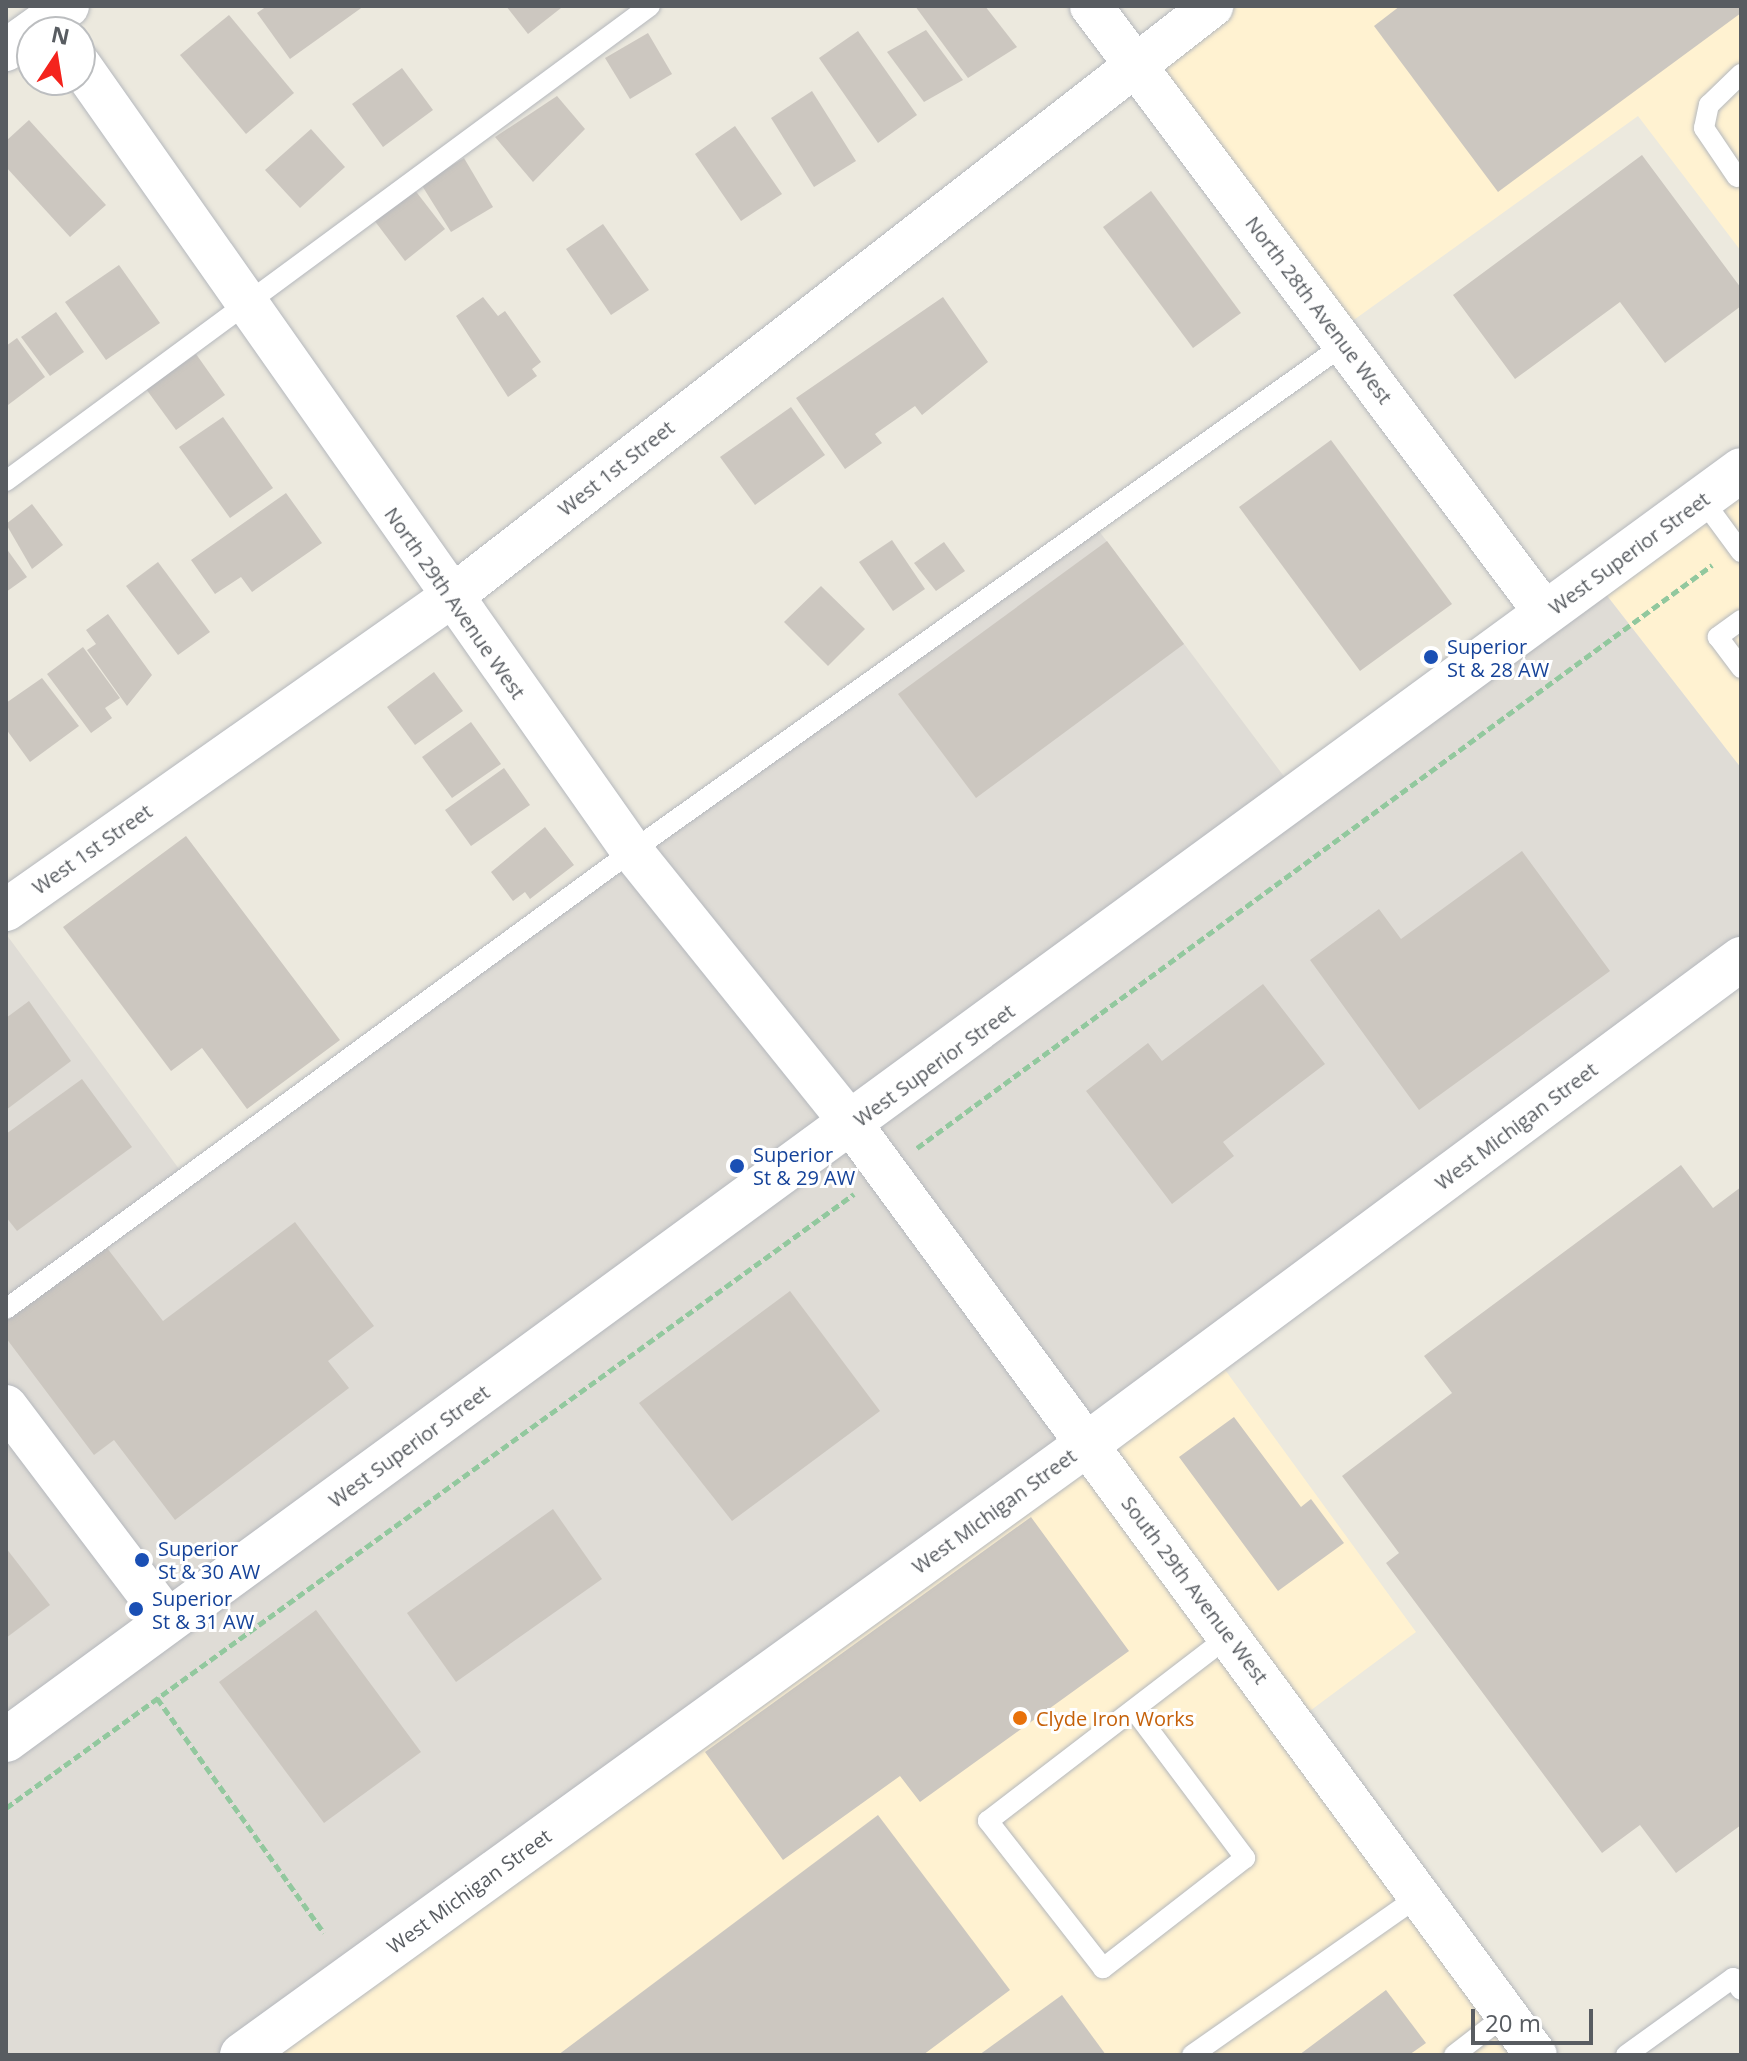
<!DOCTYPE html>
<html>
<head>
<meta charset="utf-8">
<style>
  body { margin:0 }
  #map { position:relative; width:1747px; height:2061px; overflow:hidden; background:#ece9de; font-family:"Open Sans",sans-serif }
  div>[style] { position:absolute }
  .commercial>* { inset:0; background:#fff2d1 }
  .industrial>* { inset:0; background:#dfdcd6 }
  .building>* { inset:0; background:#ccc7c0 }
  .path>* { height:5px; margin-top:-2.5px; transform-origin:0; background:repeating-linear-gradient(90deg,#92c89e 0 8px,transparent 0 12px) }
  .roads { filter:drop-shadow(0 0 2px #b5b8bd) drop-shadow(0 0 2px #b5b8bd) }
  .lane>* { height:20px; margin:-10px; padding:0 10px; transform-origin:10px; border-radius:10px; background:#fff }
  .street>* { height:42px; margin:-21px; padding:0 21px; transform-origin:21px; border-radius:21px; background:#fff }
  .secondary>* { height:44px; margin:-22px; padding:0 22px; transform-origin:22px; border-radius:22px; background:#fff }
  .dots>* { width:22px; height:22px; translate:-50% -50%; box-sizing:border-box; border:4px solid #fff; border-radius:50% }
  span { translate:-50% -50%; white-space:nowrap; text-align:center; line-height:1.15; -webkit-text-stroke:6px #fff; paint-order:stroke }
  .street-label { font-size:20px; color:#585c61 }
  .transit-label { font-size:20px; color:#164399 }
  .left { translate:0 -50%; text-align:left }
  .food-label { font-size:20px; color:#c56008 }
  .frame { position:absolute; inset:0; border:8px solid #585c61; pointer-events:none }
  .north { position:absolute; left:16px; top:16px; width:80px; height:80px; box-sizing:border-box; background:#fff; border:2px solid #bcbec0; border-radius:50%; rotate:12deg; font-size:22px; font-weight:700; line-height:32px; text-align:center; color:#585c61 }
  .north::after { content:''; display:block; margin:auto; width:28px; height:36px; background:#f4231d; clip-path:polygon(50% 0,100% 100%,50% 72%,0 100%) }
  .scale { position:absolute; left:1471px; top:2009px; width:122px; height:36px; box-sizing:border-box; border:4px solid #585c61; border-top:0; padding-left:10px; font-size:24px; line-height:28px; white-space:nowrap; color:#585c61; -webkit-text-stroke:6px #fff; paint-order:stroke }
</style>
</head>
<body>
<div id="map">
  <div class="commercial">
    <div style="clip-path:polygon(1212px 6px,1741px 6px,1741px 251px,1638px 116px,1337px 332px,1132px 64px)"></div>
    <div style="clip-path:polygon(1741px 469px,1741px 768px,1594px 579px)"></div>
    <div style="clip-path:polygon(1212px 1352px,1416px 1632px,1295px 1722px,1536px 2055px,242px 2055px)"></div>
  </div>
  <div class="industrial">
    <div style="clip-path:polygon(1093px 523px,1298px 795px,1594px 579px,1741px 768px,1741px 959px,242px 2055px,6px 2055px,6px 934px,185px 1177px)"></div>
  </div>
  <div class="building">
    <div style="clip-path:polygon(267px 6px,364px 6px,290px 59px,257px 13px)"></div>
    <div style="clip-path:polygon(506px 6px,559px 6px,561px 8px,528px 34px)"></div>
    <div style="clip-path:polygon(915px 6px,985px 6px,1017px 47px,968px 78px)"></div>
    <div style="clip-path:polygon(1400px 6px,1741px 6px,1741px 13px,1498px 192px,1374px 26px)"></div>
    <div style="clip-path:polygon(229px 15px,294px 93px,246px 134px,180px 55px)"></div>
    <div style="clip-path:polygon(926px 30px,963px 80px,924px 102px,887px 52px)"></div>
    <div style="clip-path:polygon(858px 31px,917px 115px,878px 143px,819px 58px)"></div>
    <div style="clip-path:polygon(648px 33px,672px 74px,630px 99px,605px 58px)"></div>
    <div style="clip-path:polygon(402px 68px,433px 110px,383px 147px,352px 104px)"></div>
    <div style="clip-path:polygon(812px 91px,856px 161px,814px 187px,771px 118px)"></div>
    <div style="clip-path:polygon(557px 96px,585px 129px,533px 182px,495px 137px)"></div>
    <div style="clip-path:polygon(29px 120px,106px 205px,70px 237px,6px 167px,6px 141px)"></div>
    <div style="clip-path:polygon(735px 126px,782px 194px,741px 221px,695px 154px)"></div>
    <div style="clip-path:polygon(311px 129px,345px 167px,300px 208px,265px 170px)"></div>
    <div style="clip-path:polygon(1642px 155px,1741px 288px,1741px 306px,1665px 363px,1620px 302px,1515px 379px,1453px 295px)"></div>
    <div style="clip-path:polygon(464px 158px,493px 207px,451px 232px,421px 184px)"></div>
    <div style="clip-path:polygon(414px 189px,445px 229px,405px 261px,374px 220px)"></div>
    <div style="clip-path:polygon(1151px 191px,1241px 313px,1193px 348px,1103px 227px)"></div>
    <div style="clip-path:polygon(603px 224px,649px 290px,611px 315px,566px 249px)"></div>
    <div style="clip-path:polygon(119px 265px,160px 323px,106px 360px,65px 302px)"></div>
    <div style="clip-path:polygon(483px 297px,498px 316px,505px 311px,541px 362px,532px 369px,537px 376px,508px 397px,456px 316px)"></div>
    <div style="clip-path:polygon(943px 297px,988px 362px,922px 415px,915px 406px,875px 434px,882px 443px,845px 469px,796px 398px)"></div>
    <div style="clip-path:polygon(56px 312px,84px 352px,50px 376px,21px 337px)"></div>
    <div style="clip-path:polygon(17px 338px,45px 377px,8px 405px,6px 346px)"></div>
    <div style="clip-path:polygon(196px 354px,225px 395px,176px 430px,146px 389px)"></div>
    <div style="clip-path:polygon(791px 407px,825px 455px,755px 505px,720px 457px)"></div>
    <div style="clip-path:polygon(223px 417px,273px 488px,230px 518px,179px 447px)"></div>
    <div style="clip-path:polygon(1331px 440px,1452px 604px,1360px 671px,1239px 507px)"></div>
    <div style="clip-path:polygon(286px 493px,322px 543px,252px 592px,241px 577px,215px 594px,191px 560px)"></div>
    <div style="clip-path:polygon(32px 504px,63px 545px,32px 569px,6px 524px)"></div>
    <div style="clip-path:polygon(892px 540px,925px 589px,893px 611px,859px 562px)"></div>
    <div style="clip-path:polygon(1107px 541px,1184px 644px,976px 798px,898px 694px)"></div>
    <div style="clip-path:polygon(944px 542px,965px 571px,936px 591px,914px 563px)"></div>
    <div style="clip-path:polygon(6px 548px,27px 577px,6px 592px)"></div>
    <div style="clip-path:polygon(158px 562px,210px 632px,178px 655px,126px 586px)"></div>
    <div style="clip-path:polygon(821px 586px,865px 629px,828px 666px,784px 622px)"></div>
    <div style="clip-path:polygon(108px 614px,152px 675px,127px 706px,87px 650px,96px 644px,86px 630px)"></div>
    <div style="clip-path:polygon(83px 647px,120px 698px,105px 708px,112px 718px,91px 733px,47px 674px)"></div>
    <div style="clip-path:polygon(434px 672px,463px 711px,415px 745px,387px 707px)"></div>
    <div style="clip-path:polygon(42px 678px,79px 726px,30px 762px,6px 729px,6px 703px)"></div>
    <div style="clip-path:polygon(471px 722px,501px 764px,452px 798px,422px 757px)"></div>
    <div style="clip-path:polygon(504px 768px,530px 805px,471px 846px,445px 810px)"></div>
    <div style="clip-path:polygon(545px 827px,574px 865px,530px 899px,525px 892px,513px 901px,491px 872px)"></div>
    <div style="clip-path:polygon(186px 836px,340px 1040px,247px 1109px,202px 1048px,171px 1071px,63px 927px)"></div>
    <div style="clip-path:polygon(1522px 851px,1610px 971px,1419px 1110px,1310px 960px,1379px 909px,1401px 939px)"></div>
    <div style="clip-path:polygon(1263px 984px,1325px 1064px,1223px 1142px,1234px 1156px,1172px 1204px,1086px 1091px,1148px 1043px,1162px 1061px)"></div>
    <div style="clip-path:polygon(29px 1001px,71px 1061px,6px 1110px,6px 1018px)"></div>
    <div style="clip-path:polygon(82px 1079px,132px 1147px,17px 1231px,6px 1217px,6px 1134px)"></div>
    <div style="clip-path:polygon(1681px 1165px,1713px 1208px,1741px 1187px,1741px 1825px,1676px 1873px,1640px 1825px,1602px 1853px,1386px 1563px,1399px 1553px,1342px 1476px,1452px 1393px,1424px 1356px)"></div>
    <div style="clip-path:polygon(295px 1222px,374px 1326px,328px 1361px,349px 1388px,175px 1520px,114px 1440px,94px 1455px,6px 1338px,6px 1319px,104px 1244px,163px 1321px)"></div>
    <div style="clip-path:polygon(790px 1291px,880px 1411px,732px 1521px,639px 1403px)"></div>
    <div style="clip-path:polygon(1234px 1417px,1301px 1507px,1311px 1499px,1344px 1543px,1278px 1591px,1179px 1457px)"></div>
    <div style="clip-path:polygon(553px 1509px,602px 1579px,456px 1682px,407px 1613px)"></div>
    <div style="clip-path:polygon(1031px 1517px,1129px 1651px,920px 1802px,900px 1776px,783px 1860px,705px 1752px)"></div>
    <div style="clip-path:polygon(6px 1548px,50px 1605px,6px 1638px)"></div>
    <div style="clip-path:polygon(316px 1610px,421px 1752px,324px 1823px,219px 1682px)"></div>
    <div style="clip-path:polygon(878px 1815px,1010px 1990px,923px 2055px,558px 2055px)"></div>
    <div style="clip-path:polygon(1386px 1990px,1426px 2043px,1409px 2055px,1299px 2055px)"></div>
    <div style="clip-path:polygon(1062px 1995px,1106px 2055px,979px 2055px)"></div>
  </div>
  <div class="path">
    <div style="left:917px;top:1148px;width:986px;rotate:-36.25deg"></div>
    <div style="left:157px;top:1698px;width:288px;rotate:54.6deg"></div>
    <div style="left:6px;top:1808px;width:1047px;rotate:-35.91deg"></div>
  </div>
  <div class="roads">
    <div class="lane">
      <div style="left:1737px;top:177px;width:59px;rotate:-124deg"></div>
      <div style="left:1704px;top:128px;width:24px;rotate:-78deg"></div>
      <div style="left:1709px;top:105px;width:45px;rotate:-44.1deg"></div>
      <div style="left:6px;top:481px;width:800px;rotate:-36.41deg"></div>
      <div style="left:1702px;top:499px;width:66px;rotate:53.7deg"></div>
      <div style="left:1741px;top:620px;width:29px;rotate:144deg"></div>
      <div style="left:1718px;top:637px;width:39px;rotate:53deg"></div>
      <div style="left:6px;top:1309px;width:776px;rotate:-36.19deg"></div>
      <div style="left:632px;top:851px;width:875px;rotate:-35.42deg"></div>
      <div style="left:1135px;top:1711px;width:184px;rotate:53.2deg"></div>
      <div style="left:1245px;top:1858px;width:180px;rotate:142.2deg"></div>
      <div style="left:1103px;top:1968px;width:187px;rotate:-128deg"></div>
      <div style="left:988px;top:1821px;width:304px;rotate:-37.5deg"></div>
      <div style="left:1192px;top:2055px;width:281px;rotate:-35deg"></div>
      <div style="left:1454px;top:2055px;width:67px;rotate:-37.7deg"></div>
      <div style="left:1626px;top:2055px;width:132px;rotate:-35.7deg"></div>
      <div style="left:1733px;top:1978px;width:14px;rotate:56deg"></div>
    </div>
    <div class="street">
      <div style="left:1091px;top:6px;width:759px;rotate:53.19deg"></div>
      <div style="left:6px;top:50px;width:76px;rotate:-35.4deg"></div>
      <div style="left:80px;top:65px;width:960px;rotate:54.92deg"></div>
      <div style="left:632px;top:851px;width:351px;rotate:51.2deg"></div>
      <div style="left:852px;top:1125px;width:1154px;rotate:53.67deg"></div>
      <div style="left:6px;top:910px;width:544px;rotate:-35.12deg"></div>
      <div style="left:451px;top:597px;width:964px;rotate:-37.83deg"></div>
      <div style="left:6px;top:1406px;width:268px;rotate:52.9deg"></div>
    </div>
    <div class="secondary">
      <div style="left:6px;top:1740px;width:2150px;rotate:-36.2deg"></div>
      <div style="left:242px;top:2055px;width:1041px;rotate:-35.86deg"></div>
      <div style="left:1086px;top:1445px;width:816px;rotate:-36.57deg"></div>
    </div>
  </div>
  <div class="dots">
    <div style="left:1431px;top:657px;background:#1a4fb4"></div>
    <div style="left:737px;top:1166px;background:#1a4fb4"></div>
    <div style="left:142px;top:1560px;background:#1a4fb4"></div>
    <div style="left:136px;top:1609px;background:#1a4fb4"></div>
    <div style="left:1020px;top:1718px;background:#e8710a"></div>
  </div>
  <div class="street-label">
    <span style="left:1319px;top:310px;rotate:53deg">North 28th Avenue West</span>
    <span style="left:616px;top:468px;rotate:-38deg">West 1st Street</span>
    <span style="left:1629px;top:553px;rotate:-36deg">West Superior Street</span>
    <span style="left:455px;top:603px;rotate:55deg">North 29th Avenue West</span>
    <span style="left:92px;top:849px;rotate:-35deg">West 1st Street</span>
    <span style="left:934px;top:1065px;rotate:-36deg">West Superior Street</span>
    <span style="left:1516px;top:1126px;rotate:-37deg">West Michigan Street</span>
    <span style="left:409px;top:1446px;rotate:-36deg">West Superior Street</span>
    <span style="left:994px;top:1511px;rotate:-36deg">West Michigan Street</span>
    <span style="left:1195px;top:1590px;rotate:53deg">South 29th Avenue West</span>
    <span style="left:469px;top:1891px;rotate:-36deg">West Michigan Street</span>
  </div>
  <div class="transit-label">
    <span class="left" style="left:1447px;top:658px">Superior<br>St &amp; 28 AW</span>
    <span class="left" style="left:753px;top:1166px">Superior<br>St &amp; 29 AW</span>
    <span class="left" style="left:158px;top:1560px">Superior<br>St &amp; 30 AW</span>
    <span class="left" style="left:152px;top:1610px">Superior<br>St &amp; 31 AW</span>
  </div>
  <div class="food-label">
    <span class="left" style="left:1036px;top:1718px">Clyde Iron Works</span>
  </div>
  <div class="frame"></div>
  <div class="north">N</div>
  <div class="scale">20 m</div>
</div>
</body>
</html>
